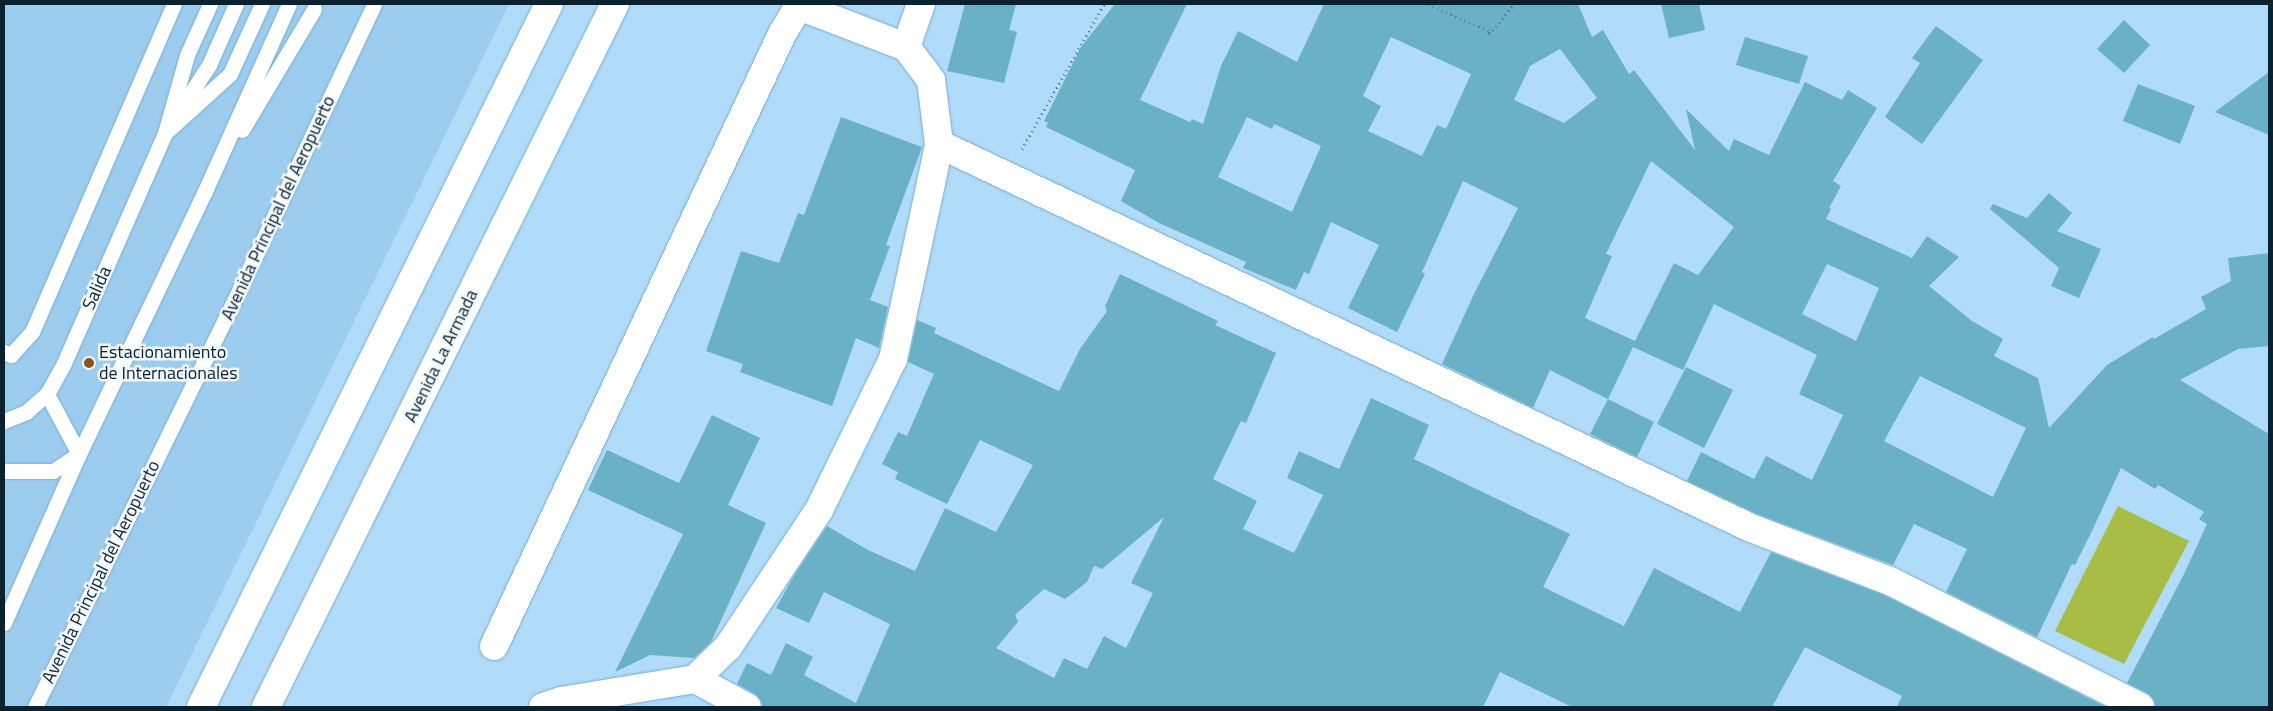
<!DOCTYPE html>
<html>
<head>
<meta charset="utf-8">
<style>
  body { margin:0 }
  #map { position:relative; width:2273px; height:711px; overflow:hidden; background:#b0dbf9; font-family:"Titillium Web",sans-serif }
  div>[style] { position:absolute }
  .built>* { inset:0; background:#9dcdee }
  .green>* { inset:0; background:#a7bd45 }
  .building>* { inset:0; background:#6bb1c6 }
  .path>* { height:3px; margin-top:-1.5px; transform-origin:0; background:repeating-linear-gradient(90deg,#59798e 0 1px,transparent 0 5px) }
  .roads { filter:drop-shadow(0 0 1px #78add1) drop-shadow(0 0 1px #78add1) }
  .lane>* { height:15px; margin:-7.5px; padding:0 7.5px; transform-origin:7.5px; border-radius:7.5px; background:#fff }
  .street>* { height:28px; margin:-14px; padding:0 14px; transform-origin:14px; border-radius:14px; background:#fff }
  .secondary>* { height:28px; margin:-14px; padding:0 14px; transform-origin:14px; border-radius:14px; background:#fff }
  .dots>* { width:14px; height:14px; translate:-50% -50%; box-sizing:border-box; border:2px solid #f1f7fa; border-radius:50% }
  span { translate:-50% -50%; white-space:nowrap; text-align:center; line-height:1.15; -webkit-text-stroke:5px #f1f7fa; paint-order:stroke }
  .street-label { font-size:18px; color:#0b212e }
  .poi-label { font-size:18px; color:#0b212e }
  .left { translate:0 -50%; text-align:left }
  .frame { position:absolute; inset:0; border:5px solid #0b212e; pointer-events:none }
</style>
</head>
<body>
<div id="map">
  <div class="built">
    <div style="clip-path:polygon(4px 4px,509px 4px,166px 707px,4px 707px)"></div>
  </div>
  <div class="green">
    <div style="clip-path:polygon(2118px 506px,2189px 541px,2124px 664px,2055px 631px)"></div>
  </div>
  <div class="building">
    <div style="clip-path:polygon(965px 4px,1016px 4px,1009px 30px,1017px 32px,1004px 83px,947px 71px)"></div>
    <div style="clip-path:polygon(evenodd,1115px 4px,1187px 4px,1140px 100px,1190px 122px,1192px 119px,1203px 124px,1221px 66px,1238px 31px,1297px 62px,1324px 4px,1578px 4px,1592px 37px,1603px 30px,1629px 74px,1634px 70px,1695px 150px,1686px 109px,1729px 151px,1734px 139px,1769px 155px,1805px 82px,1842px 100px,1848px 90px,1877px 108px,1833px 181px,1841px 186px,1829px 208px,1831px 209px,1826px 219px,1912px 258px,1927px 236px,1959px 257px,1929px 286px,1972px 321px,2003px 339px,1994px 356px,2038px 378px,2049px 428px,2107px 365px,2153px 337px,2154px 339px,2206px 309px,2201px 297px,2231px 281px,2228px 258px,2269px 253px,2269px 346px,2238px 349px,2180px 380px,2269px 434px,2269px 707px,2155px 707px,2153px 699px,2147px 693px,2127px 683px,2184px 574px,2207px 524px,2199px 519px,2204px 512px,2158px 485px,2155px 489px,2121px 468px,2092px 531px,2075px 565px,2072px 564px,2037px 637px,1946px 592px,1967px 549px,1914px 524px,1893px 565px,1757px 514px,1687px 481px,1701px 452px,1754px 479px,1766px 456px,1812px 480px,1843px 415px,1799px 394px,1817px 355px,1714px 304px,1683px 370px,1633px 347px,1608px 399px,1550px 370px,1533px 408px,1442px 364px,1474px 294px,1518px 208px,1463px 181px,1422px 272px,1425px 274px,1397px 332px,1348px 308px,1379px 245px,1331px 222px,1309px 274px,1304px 272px,1296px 290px,1243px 268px,1246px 262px,1159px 223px,1121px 201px,1135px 170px,1046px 127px,1048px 123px,1044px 121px,1081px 47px,1115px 4px,1391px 37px,1471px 74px,1446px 129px,1437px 125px,1422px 156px,1368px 131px,1381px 106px,1363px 96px,1391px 37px,1115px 4px,1560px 49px,1597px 98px,1564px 123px,1514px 100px,1530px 66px,1560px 49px,1115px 4px,1247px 117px,1272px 129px,1274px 124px,1321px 146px,1292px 212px,1218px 177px,1247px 117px,1115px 4px,1651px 161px,1734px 227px,1698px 275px,1674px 263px,1635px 341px,1585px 318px,1612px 256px,1606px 254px,1651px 161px,1115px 4px,1827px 264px,1879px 288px,1856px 341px,1802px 314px,1827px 264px,1115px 4px,1920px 376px,2026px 428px,1993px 497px,1884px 441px,1920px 376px)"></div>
    <div style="clip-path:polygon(1661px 4px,1699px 4px,1705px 30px,1669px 38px)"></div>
    <div style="clip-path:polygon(2124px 20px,2150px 45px,2124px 73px,2097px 49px)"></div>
    <div style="clip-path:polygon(1936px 26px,1983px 60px,1922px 144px,1885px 117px,1920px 63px,1912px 58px)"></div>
    <div style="clip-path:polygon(1745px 37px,1808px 56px,1799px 84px,1736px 65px)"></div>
    <div style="clip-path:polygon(2269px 72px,2269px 135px,2215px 112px)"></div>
    <div style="clip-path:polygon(2138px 84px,2195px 106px,2180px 144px,2123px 121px)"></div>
    <div style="clip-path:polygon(841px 117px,922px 147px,886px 245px,890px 246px,870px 300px,888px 307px,879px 348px,856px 338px,832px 406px,740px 372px,743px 364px,706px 351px,741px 251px,779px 263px,798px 213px,804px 215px)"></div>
    <div style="clip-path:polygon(2049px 193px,2072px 213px,2057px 231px,2101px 249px,2079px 298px,2051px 286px,2059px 268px,1990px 209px,1993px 204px,2027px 218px)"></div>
    <div style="clip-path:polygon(evenodd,1120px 274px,1218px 321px,1215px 325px,1276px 353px,1246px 423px,1241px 421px,1213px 479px,1257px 501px,1243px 529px,1294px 553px,1323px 495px,1287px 478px,1299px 451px,1339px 469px,1371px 398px,1429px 425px,1414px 459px,1570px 534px,1543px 587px,1624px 626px,1654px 568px,1740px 612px,1771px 552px,1884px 595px,2106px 707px,1897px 707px,1902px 696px,1805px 647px,1772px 707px,1572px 707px,1500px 672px,1483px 707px,763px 707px,760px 699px,755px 694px,737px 684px,747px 663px,771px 675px,786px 643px,813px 657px,804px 675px,856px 703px,890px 624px,824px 592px,809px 623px,776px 608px,795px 574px,827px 526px,868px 550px,915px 571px,945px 508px,996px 532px,1033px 465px,980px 440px,947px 504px,895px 479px,898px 472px,882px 464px,898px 432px,907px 436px,934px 374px,908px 362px,917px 320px,936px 328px,934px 333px,1059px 391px,1080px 349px,1107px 311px,1105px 306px,1120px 274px,1164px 517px,1131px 583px,1153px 593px,1126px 648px,1104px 636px,1087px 669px,1064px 658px,1054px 678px,996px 648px,1018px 622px,1015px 615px,1044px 589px,1065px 599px,1087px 582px,1094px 566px,1102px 569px,1164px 517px)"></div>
    <div style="clip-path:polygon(1686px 367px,1733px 390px,1704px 448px,1657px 424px)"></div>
    <div style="clip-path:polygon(1608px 399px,1654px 422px,1637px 457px,1590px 434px)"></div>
    <div style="clip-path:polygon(712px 415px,760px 438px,728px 505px,766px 523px,711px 642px,694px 658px,650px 655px,615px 672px,683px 534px,588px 490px,607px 450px,679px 483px)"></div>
  </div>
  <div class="path">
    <div style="left:1428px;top:4px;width:67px;rotate:23.9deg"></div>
    <div style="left:1489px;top:31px;width:3px;rotate:90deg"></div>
    <div style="left:1489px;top:34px;width:39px;rotate:-50deg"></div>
    <div style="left:1022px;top:149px;width:167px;rotate:-60.5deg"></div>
  </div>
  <div class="roads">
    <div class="lane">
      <div style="left:175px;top:117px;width:62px;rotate:-56.8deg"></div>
      <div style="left:209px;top:65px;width:67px;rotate:-66.1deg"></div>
      <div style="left:242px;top:130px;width:141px;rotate:-59.2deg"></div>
      <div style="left:165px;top:133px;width:88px;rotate:-42.2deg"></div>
      <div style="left:230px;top:74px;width:77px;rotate:-65.4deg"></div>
      <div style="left:4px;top:352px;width:8px;rotate:23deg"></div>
      <div style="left:11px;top:355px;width:31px;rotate:-48deg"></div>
      <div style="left:32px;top:332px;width:357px;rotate:-66.6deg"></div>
      <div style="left:4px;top:421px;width:24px;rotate:-22deg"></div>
      <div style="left:26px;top:412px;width:28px;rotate:-41deg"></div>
      <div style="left:47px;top:394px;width:35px;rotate:-61deg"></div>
      <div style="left:64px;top:363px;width:251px;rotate:-66.3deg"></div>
      <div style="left:165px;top:133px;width:81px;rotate:-74.2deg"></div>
      <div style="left:187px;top:55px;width:56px;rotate:-65.7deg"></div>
      <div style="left:4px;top:471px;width:49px"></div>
      <div style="left:53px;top:471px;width:31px;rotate:-33deg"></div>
      <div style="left:79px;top:454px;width:292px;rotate:-64.4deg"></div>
      <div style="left:205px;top:191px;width:205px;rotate:-65.8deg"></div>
      <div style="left:4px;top:623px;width:185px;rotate:-66.1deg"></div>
      <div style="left:79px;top:454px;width:68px;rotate:-118.1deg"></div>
      <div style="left:35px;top:707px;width:466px;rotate:-63.9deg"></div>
      <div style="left:240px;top:288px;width:314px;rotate:-64.7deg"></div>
    </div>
    <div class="street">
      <div style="left:939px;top:144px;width:898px;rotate:25.31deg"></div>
      <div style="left:1751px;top:528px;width:149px;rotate:20.9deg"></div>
      <div style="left:1890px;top:581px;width:280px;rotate:26.7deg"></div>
      <div style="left:494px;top:646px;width:676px;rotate:-64.8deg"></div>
      <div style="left:782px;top:34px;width:33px;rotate:-59deg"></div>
      <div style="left:799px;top:6px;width:115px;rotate:21deg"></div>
      <div style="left:695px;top:679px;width:59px;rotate:28.3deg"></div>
      <div style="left:543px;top:707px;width:19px;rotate:-18deg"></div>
      <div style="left:561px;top:701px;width:136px;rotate:-9.3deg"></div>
      <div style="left:695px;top:679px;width:46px;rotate:-44.1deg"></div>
      <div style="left:728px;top:647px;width:164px;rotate:-56.4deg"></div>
      <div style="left:819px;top:510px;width:168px;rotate:-63.9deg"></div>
      <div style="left:893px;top:359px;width:180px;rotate:-77.8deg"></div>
      <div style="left:931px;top:183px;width:40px;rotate:-78deg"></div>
      <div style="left:939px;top:144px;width:64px;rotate:-97.1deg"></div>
      <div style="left:931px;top:80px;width:41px;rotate:-127.1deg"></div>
      <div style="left:906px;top:47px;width:46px;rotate:-70.8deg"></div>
    </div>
    <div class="secondary">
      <div style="left:201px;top:707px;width:784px;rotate:-63.66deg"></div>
      <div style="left:266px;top:707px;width:785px;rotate:-63.6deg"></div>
    </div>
  </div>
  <div class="dots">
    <div style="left:89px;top:363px;background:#8f5116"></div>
  </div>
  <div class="street-label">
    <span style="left:278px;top:208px;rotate:-65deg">Avenida Principal del Aeropuerto</span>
    <span style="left:97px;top:288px;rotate:-66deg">Salida</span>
    <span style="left:441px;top:356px;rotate:-64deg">Avenida La Armada</span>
    <span style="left:101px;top:572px;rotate:-64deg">Avenida Principal del Aeropuerto</span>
  </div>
  <div class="poi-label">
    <span class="left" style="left:99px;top:363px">Estacionamiento<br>de Internacionales</span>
  </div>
  <div class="frame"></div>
</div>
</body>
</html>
